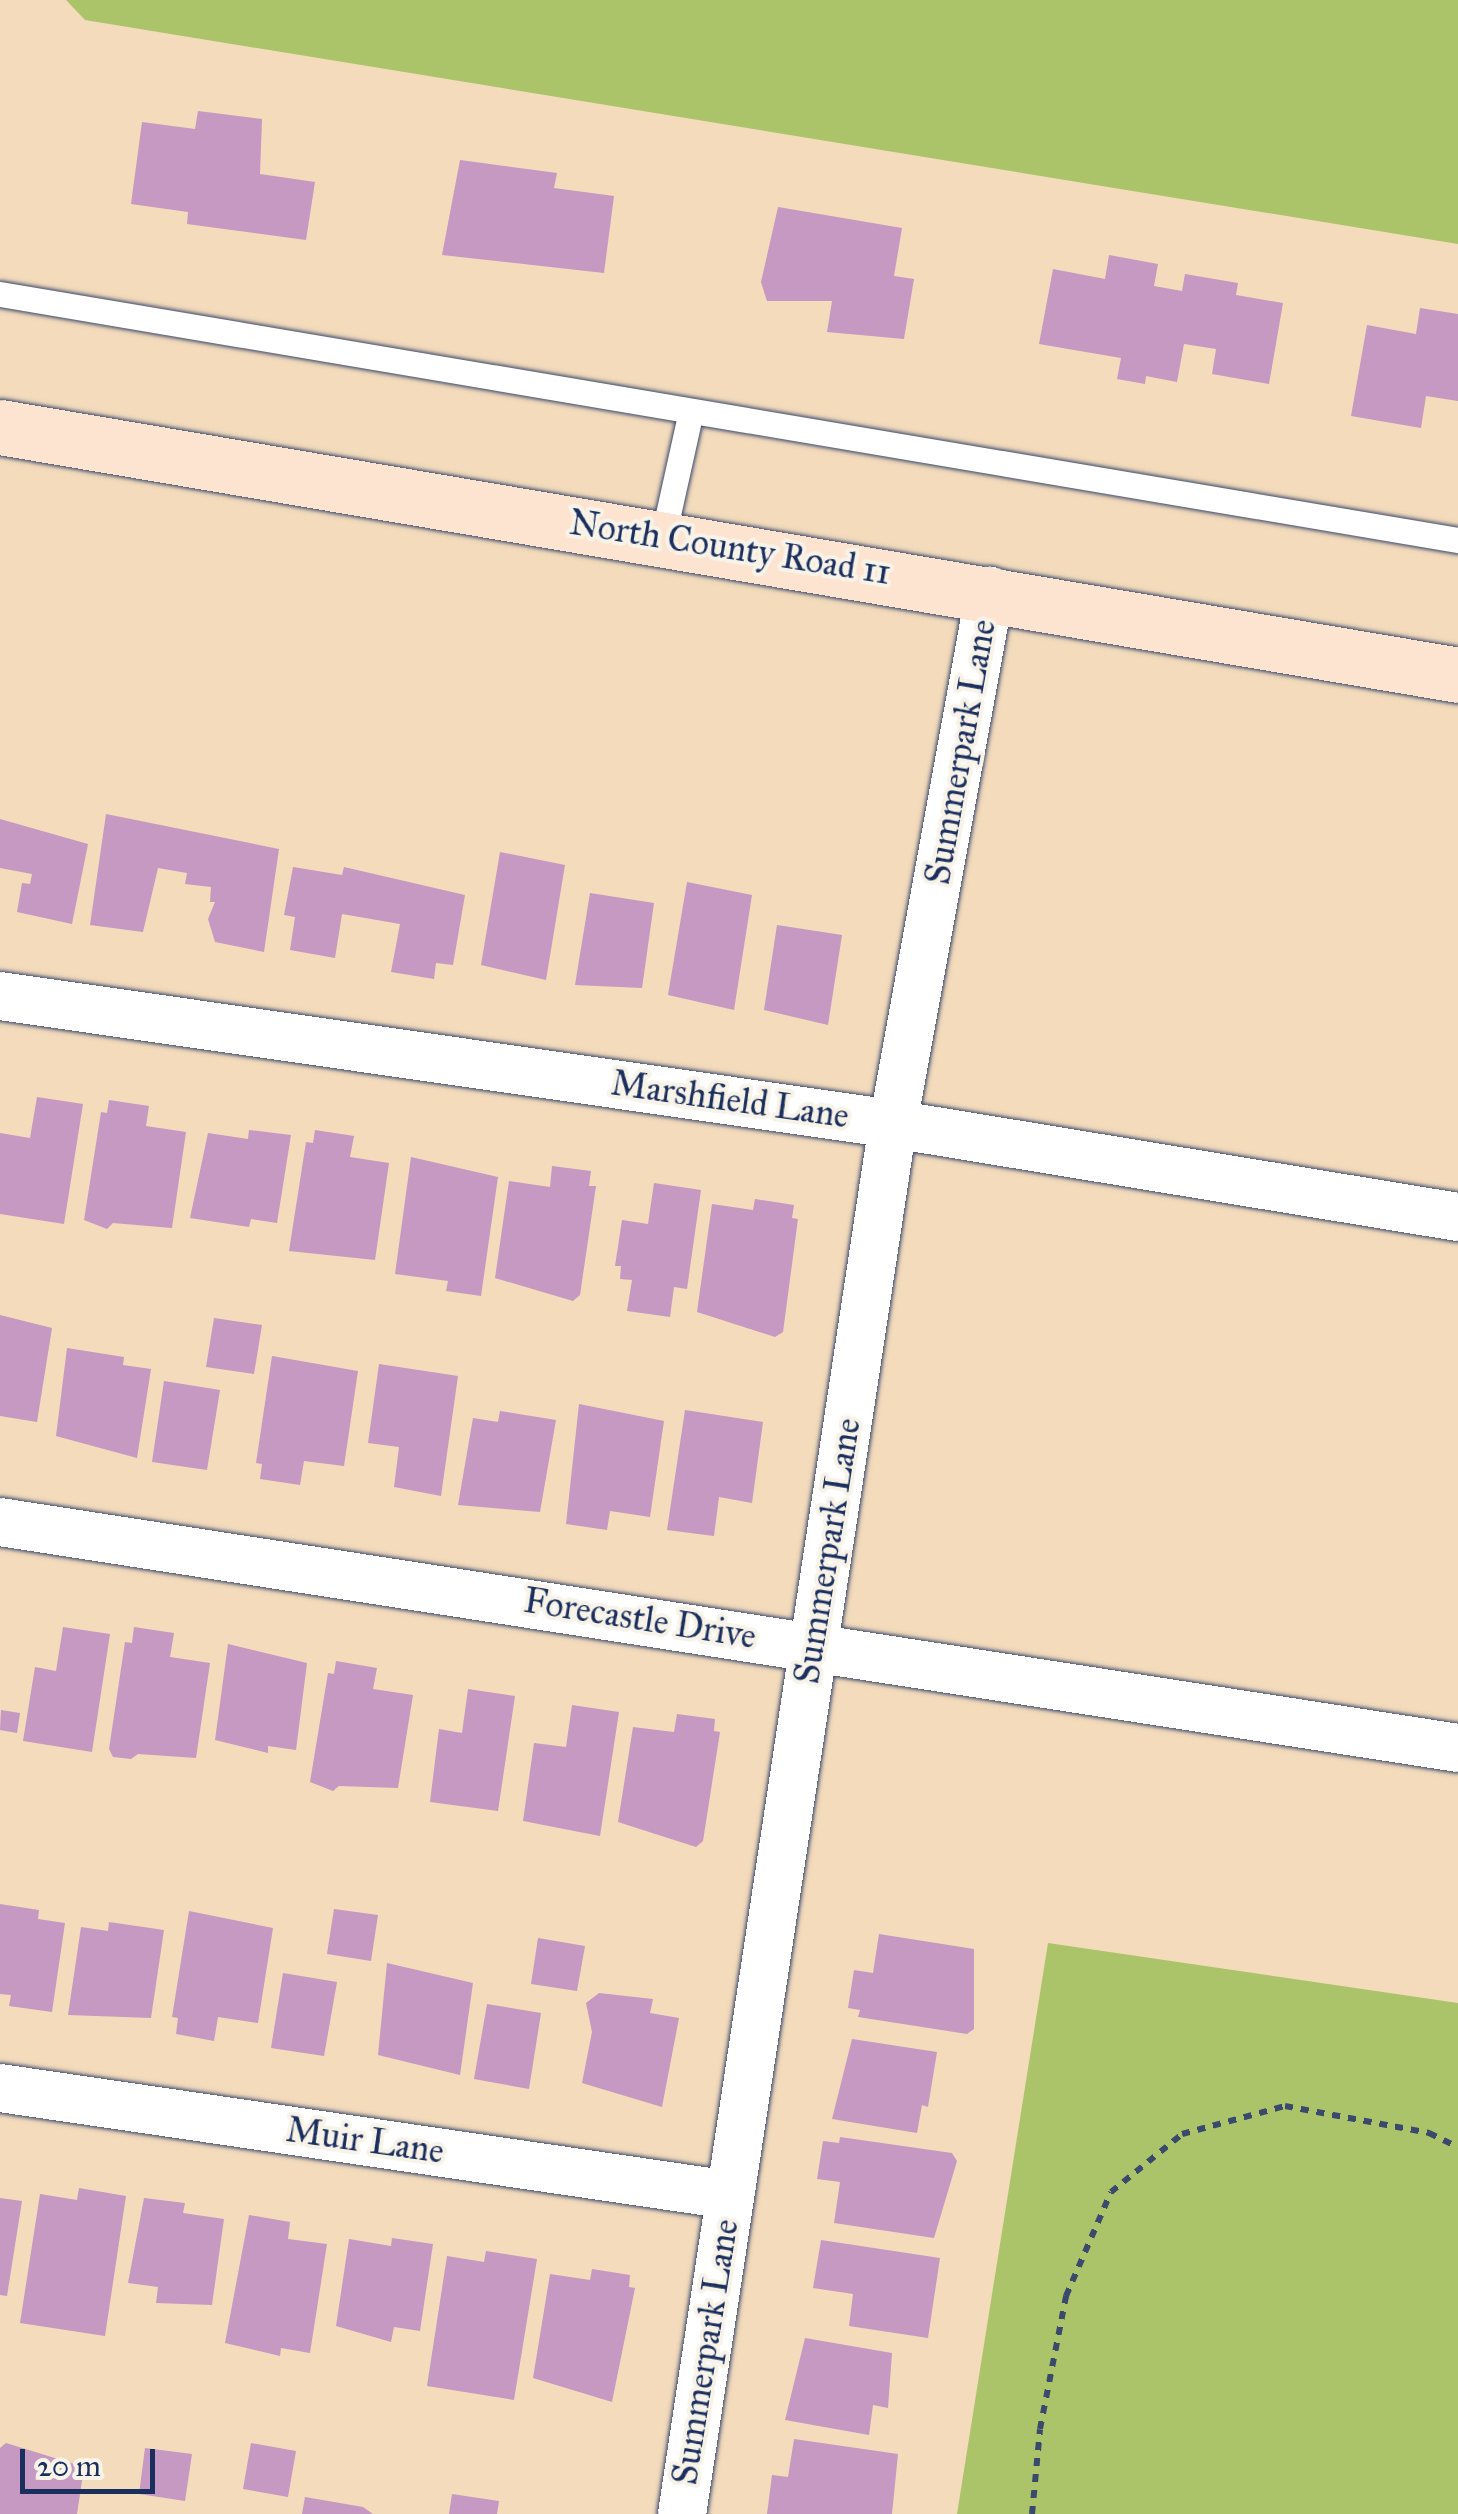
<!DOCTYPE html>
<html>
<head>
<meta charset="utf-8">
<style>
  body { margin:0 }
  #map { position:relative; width:1458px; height:2514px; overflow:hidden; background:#f3dbbc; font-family:"IM FELL Great Primer",serif }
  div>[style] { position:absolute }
  .green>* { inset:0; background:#acc469 }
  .building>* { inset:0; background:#c599c1 }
  .path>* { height:6px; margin-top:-3px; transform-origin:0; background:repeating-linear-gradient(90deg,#3b496c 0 8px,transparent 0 16px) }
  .roads { filter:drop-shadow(0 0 2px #3b496c) drop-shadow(0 0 2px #3b496c) }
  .lane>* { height:25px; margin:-12.5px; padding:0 12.5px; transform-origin:12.5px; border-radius:12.5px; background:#fff }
  .street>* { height:48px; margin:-24px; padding:0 24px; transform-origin:24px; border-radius:24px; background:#fff }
  .secondary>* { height:55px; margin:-27.5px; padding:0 27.5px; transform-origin:27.5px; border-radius:27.5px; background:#fde4d1 }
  span { translate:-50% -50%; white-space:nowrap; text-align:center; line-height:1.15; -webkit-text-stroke:8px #f7f3e8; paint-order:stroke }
  .street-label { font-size:35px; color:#1b2f5e }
  .scale { position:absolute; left:20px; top:2449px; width:135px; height:45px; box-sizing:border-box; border:5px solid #1b2f5e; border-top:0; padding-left:12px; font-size:30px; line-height:35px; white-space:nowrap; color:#1b2f5e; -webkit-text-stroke:8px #f7f3e8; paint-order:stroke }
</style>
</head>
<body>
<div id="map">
  <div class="green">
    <div style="clip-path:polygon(66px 0,1458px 0,1458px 244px,85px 20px)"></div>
    <div style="clip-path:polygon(1048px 1943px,1458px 2003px,1458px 2514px,957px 2514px)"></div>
  </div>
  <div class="building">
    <div style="clip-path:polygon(198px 111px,262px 119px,260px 174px,315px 182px,306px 240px,187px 224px,188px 212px,131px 204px,142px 122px,195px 129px)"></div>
    <div style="clip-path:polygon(460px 160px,557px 173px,554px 188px,614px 196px,604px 273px,442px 255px)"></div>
    <div style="clip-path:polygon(778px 207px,902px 228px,894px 276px,914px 279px,904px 339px,827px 332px,832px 301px,767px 301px,761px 282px)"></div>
    <div style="clip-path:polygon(1109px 255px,1158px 264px,1154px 286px,1182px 291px,1185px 274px,1238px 283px,1236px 295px,1283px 303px,1269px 384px,1212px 374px,1216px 349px,1184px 344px,1177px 382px,1146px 376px,1145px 384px,1117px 379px,1121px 358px,1039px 344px,1053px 269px,1105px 279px)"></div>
    <div style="clip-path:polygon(1420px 308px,1458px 314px,1458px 401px,1426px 396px,1421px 428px,1351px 416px,1367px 325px,1416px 334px)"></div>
    <div style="clip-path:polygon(106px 814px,279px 849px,264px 952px,215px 942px,208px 919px,215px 902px,210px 902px,211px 887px,185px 884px,187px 873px,158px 868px,143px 932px,90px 925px)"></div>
    <div style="clip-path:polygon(0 819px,88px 844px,72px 924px,17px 912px,22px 883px,30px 884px,32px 874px,0 868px)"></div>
    <div style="clip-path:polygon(500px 852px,565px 865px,546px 980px,481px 965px)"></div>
    <div style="clip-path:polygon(293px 867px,342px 875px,344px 867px,465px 895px,453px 965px,436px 963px,434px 979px,391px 972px,400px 924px,342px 914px,335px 958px,290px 950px,295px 917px,284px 915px)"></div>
    <div style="clip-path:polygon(687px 882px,752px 895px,734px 1010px,668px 995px)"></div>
    <div style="clip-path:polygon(590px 893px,654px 903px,642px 988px,575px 985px)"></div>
    <div style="clip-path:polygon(777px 925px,842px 935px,828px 1025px,764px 1010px)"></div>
    <div style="clip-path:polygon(37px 1097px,83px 1104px,64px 1224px,0 1214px,0 1133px,30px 1138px)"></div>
    <div style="clip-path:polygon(109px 1100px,149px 1106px,146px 1126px,186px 1132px,172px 1228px,113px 1223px,107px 1229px,84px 1220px,101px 1112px,107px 1113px)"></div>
    <div style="clip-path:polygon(249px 1130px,291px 1135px,277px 1223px,251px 1219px,249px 1227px,190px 1218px,208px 1133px,248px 1139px)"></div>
    <div style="clip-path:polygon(315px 1130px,354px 1136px,350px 1157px,389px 1163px,375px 1260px,289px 1251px,306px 1142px,313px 1143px)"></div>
    <div style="clip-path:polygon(411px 1157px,498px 1177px,481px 1296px,446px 1291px,448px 1281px,395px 1274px)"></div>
    <div style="clip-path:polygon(552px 1166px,591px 1171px,589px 1186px,596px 1186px,580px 1295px,573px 1301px,495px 1278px,509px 1181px,550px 1187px)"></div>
    <div style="clip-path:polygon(654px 1183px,701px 1190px,687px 1289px,674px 1287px,670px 1317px,627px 1311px,632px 1280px,620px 1279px,621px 1266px,615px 1266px,622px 1220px,648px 1224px)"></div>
    <div style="clip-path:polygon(755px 1199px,794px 1205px,792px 1218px,798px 1219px,783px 1332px,775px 1337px,697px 1312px,712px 1204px,753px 1210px)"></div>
    <div style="clip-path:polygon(0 1315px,52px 1328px,37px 1422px,0 1416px)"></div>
    <div style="clip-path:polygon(214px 1318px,262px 1325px,254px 1374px,206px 1367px)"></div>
    <div style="clip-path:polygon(67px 1348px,124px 1357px,123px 1365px,151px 1369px,137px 1458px,56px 1436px)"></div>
    <div style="clip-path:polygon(272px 1356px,358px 1371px,344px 1466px,304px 1461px,300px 1485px,260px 1479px,262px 1464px,256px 1463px)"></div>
    <div style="clip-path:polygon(379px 1364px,458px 1376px,441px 1496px,394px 1487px,399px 1447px,368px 1443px)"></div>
    <div style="clip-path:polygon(164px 1381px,220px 1390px,207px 1470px,152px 1462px)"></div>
    <div style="clip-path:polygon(579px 1404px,664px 1421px,650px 1517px,610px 1511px,607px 1530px,566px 1524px)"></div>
    <div style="clip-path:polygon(685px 1410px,763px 1422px,752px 1503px,719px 1497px,714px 1536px,667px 1530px)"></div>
    <div style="clip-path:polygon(500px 1411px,556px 1420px,540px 1512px,458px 1505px,473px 1418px,498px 1422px)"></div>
    <div style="clip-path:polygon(63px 1627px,110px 1634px,92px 1752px,23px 1741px,35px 1667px,56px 1671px)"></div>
    <div style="clip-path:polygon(134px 1627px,174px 1633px,170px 1657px,210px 1663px,196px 1758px,138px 1754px,131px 1759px,113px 1757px,109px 1749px,125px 1642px,132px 1643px)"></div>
    <div style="clip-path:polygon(228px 1644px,307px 1663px,296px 1750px,268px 1746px,268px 1753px,215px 1740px)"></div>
    <div style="clip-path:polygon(336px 1661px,377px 1668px,373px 1689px,413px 1695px,398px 1788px,339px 1786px,333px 1791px,310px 1782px,328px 1673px,334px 1674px)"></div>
    <div style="clip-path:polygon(468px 1689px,515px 1696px,498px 1811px,430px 1802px,439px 1729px,462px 1733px)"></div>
    <div style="clip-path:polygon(572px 1705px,619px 1712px,600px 1836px,523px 1821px,534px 1743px,566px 1747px)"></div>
    <div style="clip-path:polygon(1px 1710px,20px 1713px,17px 1733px,0 1730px)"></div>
    <div style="clip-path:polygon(677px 1714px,715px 1719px,714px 1731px,720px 1732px,703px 1841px,696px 1847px,618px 1822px,633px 1727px,674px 1732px)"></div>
    <div style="clip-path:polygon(0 1904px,39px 1910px,38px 1919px,65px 1923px,52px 2012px,9px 2006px,11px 1995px,0 1994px)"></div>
    <div style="clip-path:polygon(334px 1909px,378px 1915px,371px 1961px,327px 1954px)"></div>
    <div style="clip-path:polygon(189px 1911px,273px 1928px,258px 2023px,218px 2017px,214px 2041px,176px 2034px,178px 2018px,172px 2017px)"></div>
    <div style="clip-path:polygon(109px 1922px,164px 1930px,151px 2018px,68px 2015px,81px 1927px,108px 1931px)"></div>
    <div style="clip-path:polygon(879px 1934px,974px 1949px,974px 2029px,967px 2034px,858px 2017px,860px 2010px,848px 2008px,854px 1970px,873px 1973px)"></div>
    <div style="clip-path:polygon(538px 1938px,585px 1946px,577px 1991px,531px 1984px)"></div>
    <div style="clip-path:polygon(387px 1963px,473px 1983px,460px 2075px,378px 2055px)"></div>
    <div style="clip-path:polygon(283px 1973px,337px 1982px,324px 2056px,271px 2048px)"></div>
    <div style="clip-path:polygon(599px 1993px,653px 1999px,650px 2013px,679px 2018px,662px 2107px,582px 2083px,592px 2032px,586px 2003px)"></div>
    <div style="clip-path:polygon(487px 2004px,541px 2013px,529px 2089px,474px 2079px)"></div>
    <div style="clip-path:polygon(852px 2039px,937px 2052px,928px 2107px,922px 2105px,917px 2133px,832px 2119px)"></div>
    <div style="clip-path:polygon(840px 2137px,952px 2153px,957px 2161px,934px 2238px,834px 2223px,840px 2182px,817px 2179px,823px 2141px,839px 2143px)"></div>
    <div style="clip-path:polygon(79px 2188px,126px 2196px,105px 2336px,20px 2323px,40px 2194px,77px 2200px)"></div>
    <div style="clip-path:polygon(0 2198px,22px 2201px,7px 2296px,0 2295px)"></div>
    <div style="clip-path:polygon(144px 2198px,185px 2203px,183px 2213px,224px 2219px,212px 2305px,156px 2303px,158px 2287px,128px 2283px)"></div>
    <div style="clip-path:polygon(249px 2215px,290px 2222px,288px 2239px,327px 2244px,310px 2353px,281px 2348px,280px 2356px,225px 2343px)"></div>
    <div style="clip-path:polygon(392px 2238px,433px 2244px,420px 2331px,394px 2327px,391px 2342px,336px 2326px,349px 2239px,391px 2246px)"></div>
    <div style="clip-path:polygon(821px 2240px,940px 2258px,928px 2338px,849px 2326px,853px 2294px,813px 2288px)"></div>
    <div style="clip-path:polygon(486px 2251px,537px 2259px,514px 2400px,427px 2386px,447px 2256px,484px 2262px)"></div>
    <div style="clip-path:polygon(592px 2269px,630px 2275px,629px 2287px,635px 2288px,612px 2402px,533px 2378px,550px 2274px,590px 2280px)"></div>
    <div style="clip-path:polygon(805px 2338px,892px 2353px,888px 2408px,873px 2405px,869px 2435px,785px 2420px)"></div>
    <div style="clip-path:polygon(794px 2439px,898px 2454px,892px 2514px,767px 2514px,772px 2475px,788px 2477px)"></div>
    <div style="clip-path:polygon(6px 2443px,84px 2467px,77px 2514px,0 2514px,0 2448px)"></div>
    <div style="clip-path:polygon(251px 2443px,296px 2451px,288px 2497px,243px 2489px)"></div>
    <div style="clip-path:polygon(145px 2448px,192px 2454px,185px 2501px,139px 2494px)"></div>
    <div style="clip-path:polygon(452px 2494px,499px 2501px,497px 2514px,449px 2514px)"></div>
    <div style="clip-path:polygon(305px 2497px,363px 2507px,373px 2514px,302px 2514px)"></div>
  </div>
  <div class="path">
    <div style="left:1032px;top:2514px;width:85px;rotate:-84.6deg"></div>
    <div style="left:1040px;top:2429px;width:136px;rotate:-78.9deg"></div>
    <div style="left:1066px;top:2296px;width:113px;rotate:-66.6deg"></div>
    <div style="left:1111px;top:2192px;width:92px;rotate:-39.2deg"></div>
    <div style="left:1182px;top:2134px;width:107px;rotate:-15.2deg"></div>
    <div style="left:1285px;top:2106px;width:147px;rotate:10.6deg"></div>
    <div style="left:1429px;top:2133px;width:32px;rotate:26deg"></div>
  </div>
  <div class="roads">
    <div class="lane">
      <div style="left:0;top:294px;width:1479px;rotate:9.58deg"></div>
      <div style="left:663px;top:537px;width:125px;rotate:-77.5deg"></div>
    </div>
    <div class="street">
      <div style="left:0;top:996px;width:902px;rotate:8.16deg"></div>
      <div style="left:893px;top:1124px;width:573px;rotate:9.35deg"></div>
      <div style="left:0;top:1522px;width:1475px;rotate:8.81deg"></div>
      <div style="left:0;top:2088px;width:738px;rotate:8.34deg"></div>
      <div style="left:682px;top:2514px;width:1406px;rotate:-81.37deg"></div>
      <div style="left:893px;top:1124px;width:542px;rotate:-79.69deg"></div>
    </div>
    <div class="secondary">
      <div style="left:0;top:427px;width:1479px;rotate:9.65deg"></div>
    </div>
  </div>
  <div class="street-label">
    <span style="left:730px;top:548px;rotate:9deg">North County Road 11</span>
    <span style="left:961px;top:752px;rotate:-80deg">Summerpark Lane</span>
    <span style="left:730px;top:1100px;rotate:8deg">Marshfield Lane</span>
    <span style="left:828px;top:1551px;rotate:-81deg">Summerpark Lane</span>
    <span style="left:640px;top:1619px;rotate:9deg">Forecastle Drive</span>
    <span style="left:365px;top:2141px;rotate:8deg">Muir Lane</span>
    <span style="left:706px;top:2352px;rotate:-81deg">Summerpark Lane</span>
  </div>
  <div class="scale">20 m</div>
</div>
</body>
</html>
